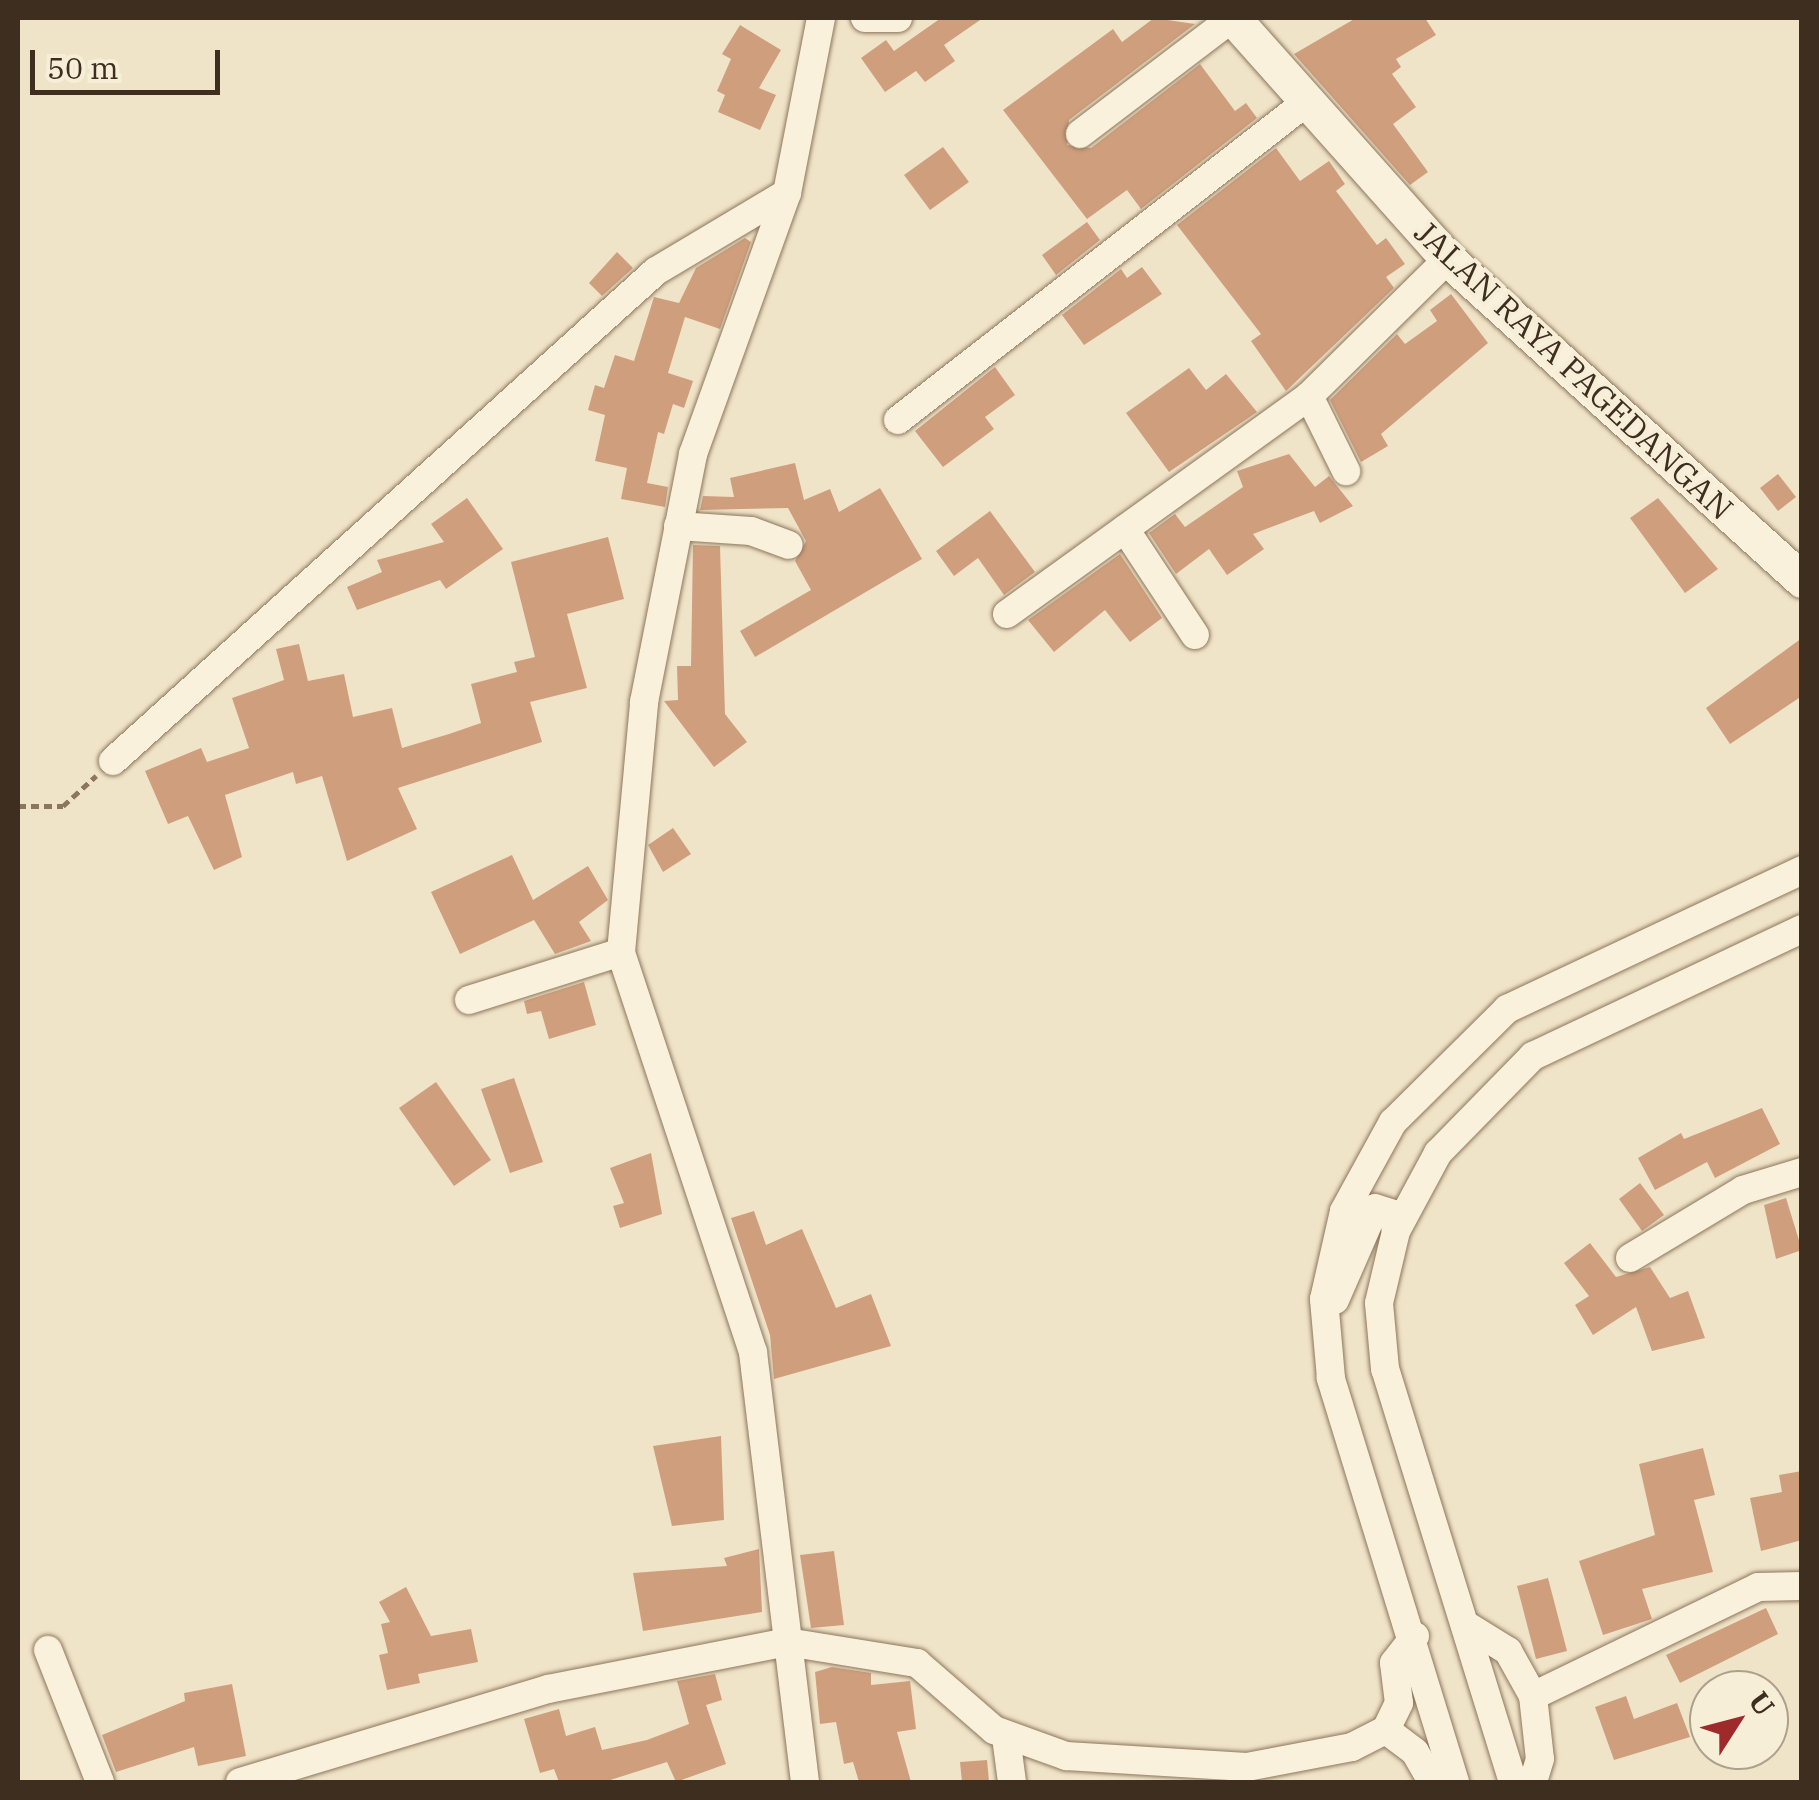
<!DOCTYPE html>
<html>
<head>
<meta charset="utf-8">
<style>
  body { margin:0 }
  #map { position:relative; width:1819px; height:1800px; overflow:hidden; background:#f0e4c8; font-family:"IBM Plex Serif",serif }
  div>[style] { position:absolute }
  .building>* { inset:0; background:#cf9f7d }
  .path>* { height:5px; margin-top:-2.5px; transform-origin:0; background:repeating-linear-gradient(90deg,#8d765c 0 8px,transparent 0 13px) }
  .roads { filter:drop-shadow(0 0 2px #8d765c) drop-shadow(0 0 2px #8d765c) }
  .minor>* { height:28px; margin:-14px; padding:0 14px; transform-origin:14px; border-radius:14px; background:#faf1dc }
  .tertiary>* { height:35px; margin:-17.5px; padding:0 17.5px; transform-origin:17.5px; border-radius:17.5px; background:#faf1dc }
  span { translate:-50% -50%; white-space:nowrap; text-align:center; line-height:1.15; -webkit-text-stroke:8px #f7eed8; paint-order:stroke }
  .street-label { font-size:32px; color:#3d2e20 }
  .frame { position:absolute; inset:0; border:20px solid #3d2e20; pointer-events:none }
  .north { position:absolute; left:1689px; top:1670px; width:100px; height:100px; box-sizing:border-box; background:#f7eed8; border:2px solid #ada18e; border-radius:50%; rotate:54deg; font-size:28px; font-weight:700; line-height:40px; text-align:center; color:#3d2e20 }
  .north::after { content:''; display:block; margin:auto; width:35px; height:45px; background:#9e2a2b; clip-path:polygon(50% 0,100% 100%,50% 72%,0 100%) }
  .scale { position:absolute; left:30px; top:50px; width:190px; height:45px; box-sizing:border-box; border:5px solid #3d2e20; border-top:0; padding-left:12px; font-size:30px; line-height:35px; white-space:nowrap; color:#3d2e20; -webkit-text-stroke:8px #f7eed8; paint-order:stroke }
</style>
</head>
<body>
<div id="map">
  <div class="building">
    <div style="clip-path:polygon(941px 18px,983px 18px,944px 45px,955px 61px,925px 82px,916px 71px,885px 92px,861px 58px,886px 40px,894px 51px)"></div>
    <div style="clip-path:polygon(1154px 18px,1195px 24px,1069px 120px,1067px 145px,1091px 148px,1200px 64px,1235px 111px,1246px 103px,1257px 118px,1141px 209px,1127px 190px,1087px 219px,1003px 110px,1113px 29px,1122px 42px)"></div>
    <div style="clip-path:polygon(1356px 18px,1425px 18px,1436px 35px,1396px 59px,1401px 67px,1392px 74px,1416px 107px,1393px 124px,1428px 172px,1410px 185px,1294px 54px)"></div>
    <div style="clip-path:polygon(740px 25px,781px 50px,759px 88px,776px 95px,760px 130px,718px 112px,725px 95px,717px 91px,731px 59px,722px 54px)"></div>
    <div style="clip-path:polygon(943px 147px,969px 182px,930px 210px,904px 175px)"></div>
    <div style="clip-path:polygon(1276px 148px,1300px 181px,1329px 161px,1345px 184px,1336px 191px,1377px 245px,1386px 238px,1405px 264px,1386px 277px,1394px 288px,1286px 391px,1251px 341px,1261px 334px,1177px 225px)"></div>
    <div style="clip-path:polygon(1087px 222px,1100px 240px,1056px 275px,1042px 255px)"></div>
    <div style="clip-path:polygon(745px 238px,751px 242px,720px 329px,685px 317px,668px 373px,693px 381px,684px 408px,673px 404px,664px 434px,658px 432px,647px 483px,668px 487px,665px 507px,621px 499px,627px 468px,595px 461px,605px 415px,588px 410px,595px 385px,604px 388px,615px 355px,634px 361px,654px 297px,679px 303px,696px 268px)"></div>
    <div style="clip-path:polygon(617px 252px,633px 268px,602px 296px,589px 283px)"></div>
    <div style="clip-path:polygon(1142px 267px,1162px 294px,1084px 345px,1062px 315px,1121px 269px,1127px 278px)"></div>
    <div style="clip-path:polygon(1451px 294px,1488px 343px,1381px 434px,1388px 446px,1361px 462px,1330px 400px,1397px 334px,1405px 344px,1437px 321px,1430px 310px)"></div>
    <div style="clip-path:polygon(995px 367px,1015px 395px,985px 417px,994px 429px,943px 467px,915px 431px)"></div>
    <div style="clip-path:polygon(1189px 368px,1206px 390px,1226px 374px,1257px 412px,1169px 472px,1126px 413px)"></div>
    <div style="clip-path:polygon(1289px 454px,1315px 487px,1329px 476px,1353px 506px,1320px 523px,1314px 511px,1253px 534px,1264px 549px,1227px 575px,1209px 549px,1176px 574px,1149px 533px,1175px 514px,1185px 527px,1243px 487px,1237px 471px)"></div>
    <div style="clip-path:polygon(795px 463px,804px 500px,830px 489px,839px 512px,880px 488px,922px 559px,755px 657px,740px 631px,811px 590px,795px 561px,806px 541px,788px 508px,700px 510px,703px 496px,734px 497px,730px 478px)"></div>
    <div style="clip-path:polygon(1778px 474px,1796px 497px,1778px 511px,1760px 488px)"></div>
    <div style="clip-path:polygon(467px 498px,503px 549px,446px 589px,440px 580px,357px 610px,347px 587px,382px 572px,377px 560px,444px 542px,431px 524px)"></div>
    <div style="clip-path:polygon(1658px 498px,1718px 569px,1685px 593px,1630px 518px)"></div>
    <div style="clip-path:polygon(990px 511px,1035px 572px,1004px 595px,978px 558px,954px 576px,936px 551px)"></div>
    <div style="clip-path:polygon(608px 537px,624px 599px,567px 614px,587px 688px,530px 702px,542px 742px,398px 788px,417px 829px,347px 861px,322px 776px,296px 784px,293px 772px,225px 795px,242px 857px,214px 870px,188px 816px,168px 824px,145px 771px,201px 748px,207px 762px,249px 748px,232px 698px,284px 680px,276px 649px,299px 644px,308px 681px,344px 674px,353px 717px,392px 708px,402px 748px,449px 734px,481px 723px,471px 684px,517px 672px,514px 662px,535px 657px,511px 562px)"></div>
    <div style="clip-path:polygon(693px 545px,720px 546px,725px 714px,747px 742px,714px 767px,664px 701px,678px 700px,677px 666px,691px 666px)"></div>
    <div style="clip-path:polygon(1120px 554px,1162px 618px,1130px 642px,1105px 610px,1054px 652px,1028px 620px)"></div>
    <div style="clip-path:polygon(1802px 638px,1802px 696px,1730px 744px,1706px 708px)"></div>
    <div style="clip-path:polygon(673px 828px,691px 854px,663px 872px,648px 845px)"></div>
    <div style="clip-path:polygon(512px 855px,533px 900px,588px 866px,608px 900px,579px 922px,591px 941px,555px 954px,534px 920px,460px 954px,431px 892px)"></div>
    <div style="clip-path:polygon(584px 982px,596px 1025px,549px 1039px,541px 1011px,527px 1014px,524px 1001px)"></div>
    <div style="clip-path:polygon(514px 1078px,543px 1162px,510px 1173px,481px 1089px)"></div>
    <div style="clip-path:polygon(436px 1082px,491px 1160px,454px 1186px,399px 1108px)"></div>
    <div style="clip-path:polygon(1762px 1108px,1780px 1144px,1715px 1178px,1707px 1162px,1655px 1190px,1638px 1158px,1681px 1133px,1684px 1139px)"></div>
    <div style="clip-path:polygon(651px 1153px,662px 1214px,620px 1228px,613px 1206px,624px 1203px,610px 1168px)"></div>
    <div style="clip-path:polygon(1640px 1183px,1664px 1215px,1642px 1231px,1619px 1199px)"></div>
    <div style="clip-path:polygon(1786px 1198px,1802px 1250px,1776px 1259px,1764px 1205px)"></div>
    <div style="clip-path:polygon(754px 1211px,766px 1245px,802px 1229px,836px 1308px,871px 1294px,891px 1346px,774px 1379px,770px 1335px,731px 1218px)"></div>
    <div style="clip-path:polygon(1590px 1243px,1616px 1277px,1650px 1267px,1670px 1298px,1688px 1291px,1705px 1338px,1652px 1351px,1636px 1307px,1593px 1335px,1575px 1305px,1589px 1296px,1564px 1263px)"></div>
    <div style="clip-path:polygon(721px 1436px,724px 1520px,672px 1526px,653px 1446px)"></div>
    <div style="clip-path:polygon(1703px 1448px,1715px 1495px,1694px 1500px,1713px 1572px,1642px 1589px,1652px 1619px,1603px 1635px,1579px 1561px,1655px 1535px,1639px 1464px)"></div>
    <div style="clip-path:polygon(1802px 1471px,1802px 1540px,1761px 1551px,1750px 1498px,1782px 1492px,1779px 1475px)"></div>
    <div style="clip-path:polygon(759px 1549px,762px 1612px,643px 1631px,633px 1573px,727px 1566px,724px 1558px)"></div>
    <div style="clip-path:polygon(834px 1551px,844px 1625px,811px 1628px,800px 1555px)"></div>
    <div style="clip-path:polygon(1548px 1578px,1567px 1651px,1536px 1659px,1517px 1586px)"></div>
    <div style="clip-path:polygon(406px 1587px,431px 1636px,471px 1629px,478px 1662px,418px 1674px,420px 1683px,387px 1690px,379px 1655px,388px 1653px,381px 1624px,390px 1622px,379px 1602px)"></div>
    <div style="clip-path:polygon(1766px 1608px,1778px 1634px,1680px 1683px,1666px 1655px)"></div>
    <div style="clip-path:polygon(832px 1667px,871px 1673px,871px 1685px,910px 1681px,916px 1729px,897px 1732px,911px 1782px,859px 1782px,853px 1762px,844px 1764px,836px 1722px,820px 1724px,815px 1672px)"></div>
    <div style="clip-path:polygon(715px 1674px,722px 1700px,706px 1705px,726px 1764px,676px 1782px,667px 1762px,604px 1782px,559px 1782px,554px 1769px,540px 1773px,524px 1719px,559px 1709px,566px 1736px,595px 1727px,602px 1750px,647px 1740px,689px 1724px,677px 1681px)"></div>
    <div style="clip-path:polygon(232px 1684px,246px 1756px,198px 1766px,194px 1747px,116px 1772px,102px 1735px,185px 1701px,184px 1693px)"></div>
    <div style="clip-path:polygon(1626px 1696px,1634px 1719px,1677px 1703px,1690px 1737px,1614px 1760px,1595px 1707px)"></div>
    <div style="clip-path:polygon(987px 1760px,989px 1781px,962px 1782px,960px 1762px)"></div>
  </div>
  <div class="path">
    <div style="left:18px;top:806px;width:45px"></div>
    <div style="left:63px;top:806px;width:45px;rotate:-42.3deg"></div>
  </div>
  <div class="roads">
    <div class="minor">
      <div style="left:865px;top:18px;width:33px"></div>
      <div style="left:1080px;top:134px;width:191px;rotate:-37.3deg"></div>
      <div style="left:1309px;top:396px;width:84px;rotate:63.7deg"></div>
      <div style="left:898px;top:420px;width:521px;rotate:-37.9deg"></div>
      <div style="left:678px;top:526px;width:73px;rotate:3.9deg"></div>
      <div style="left:751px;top:531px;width:40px;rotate:20.2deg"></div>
      <div style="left:1125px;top:529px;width:127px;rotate:56.6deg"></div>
      <div style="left:1007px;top:614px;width:372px;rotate:-35.8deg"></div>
      <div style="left:1309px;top:396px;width:195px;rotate:-44.6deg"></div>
      <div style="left:113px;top:761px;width:731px;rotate:-42.06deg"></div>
      <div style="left:656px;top:271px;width:152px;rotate:-30.8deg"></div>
      <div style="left:469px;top:1000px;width:159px;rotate:-17.5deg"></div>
      <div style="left:1630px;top:1258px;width:132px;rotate:-31deg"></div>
      <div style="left:1743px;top:1190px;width:62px;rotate:-17deg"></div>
      <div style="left:1335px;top:1300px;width:100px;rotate:-66.5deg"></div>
      <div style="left:1375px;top:1208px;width:19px;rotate:18deg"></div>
      <div style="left:1393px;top:1214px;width:17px;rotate:80deg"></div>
      <div style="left:1469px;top:1627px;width:46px;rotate:31.6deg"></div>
      <div style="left:1508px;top:1651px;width:51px;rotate:60.9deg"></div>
      <div style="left:1533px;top:1696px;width:63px;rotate:83.7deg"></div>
      <div style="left:1540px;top:1759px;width:24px;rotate:107deg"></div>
      <div style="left:1415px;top:1636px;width:34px;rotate:128deg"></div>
      <div style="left:1394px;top:1663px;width:40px;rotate:82.9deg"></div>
      <div style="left:1399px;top:1703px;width:30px;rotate:116deg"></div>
      <div style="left:1386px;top:1730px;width:36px;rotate:37deg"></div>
      <div style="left:1415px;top:1752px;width:34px;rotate:60deg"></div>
      <div style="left:48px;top:1650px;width:142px;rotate:68.5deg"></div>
      <div style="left:1533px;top:1696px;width:250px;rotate:-25.8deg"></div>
      <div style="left:1758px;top:1587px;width:44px;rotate:-1.3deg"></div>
      <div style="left:1006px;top:1737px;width:45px;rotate:82.4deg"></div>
      <div style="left:240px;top:1782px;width:322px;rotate:-16.8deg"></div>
      <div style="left:548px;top:1689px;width:244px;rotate:-11.1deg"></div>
      <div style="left:787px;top:1642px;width:132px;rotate:9.2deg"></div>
      <div style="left:917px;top:1663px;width:102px;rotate:41deg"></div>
      <div style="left:994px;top:1730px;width:77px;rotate:19.9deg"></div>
      <div style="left:1066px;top:1756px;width:181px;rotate:3.5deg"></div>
      <div style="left:1247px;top:1767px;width:107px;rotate:-10.8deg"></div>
      <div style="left:1352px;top:1747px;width:38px;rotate:-27deg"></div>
      <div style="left:805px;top:1782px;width:433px;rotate:-96.9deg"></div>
      <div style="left:753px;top:1352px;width:421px;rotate:-108.3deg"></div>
      <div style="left:621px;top:952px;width:251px;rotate:-84.7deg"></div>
      <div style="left:644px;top:702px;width:253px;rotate:-78.8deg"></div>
      <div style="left:693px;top:454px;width:277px;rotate:-70.2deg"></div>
      <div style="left:787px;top:193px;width:178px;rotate:-79deg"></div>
      <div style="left:1455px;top:1782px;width:423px;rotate:-107.1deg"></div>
      <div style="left:1331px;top:1378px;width:79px;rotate:-95.1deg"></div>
      <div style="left:1324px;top:1299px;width:90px;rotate:-77.2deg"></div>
      <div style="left:1344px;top:1211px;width:102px;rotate:-61.2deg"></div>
      <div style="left:1393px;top:1122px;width:161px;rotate:-44.7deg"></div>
      <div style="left:1507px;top:1009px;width:326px;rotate:-25.2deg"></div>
      <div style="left:1513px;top:1782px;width:432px;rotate:-107.2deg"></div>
      <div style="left:1385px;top:1369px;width:66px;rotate:-95.2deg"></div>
      <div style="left:1379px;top:1303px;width:74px;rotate:-76.7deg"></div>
      <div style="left:1396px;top:1231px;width:89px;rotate:-61.7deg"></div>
      <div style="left:1438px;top:1153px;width:136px;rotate:-45.6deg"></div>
      <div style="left:1533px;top:1056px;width:297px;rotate:-25.3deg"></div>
    </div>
    <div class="tertiary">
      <div style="left:1233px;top:18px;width:323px;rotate:48.3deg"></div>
      <div style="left:1448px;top:259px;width:478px;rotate:42.2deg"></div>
    </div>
  </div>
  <div class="street-label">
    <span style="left:1574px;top:370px;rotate:43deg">JALAN RAYA PAGEDANGAN</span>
  </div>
  <div class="frame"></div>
  <div class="north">U</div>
  <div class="scale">50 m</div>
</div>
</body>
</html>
